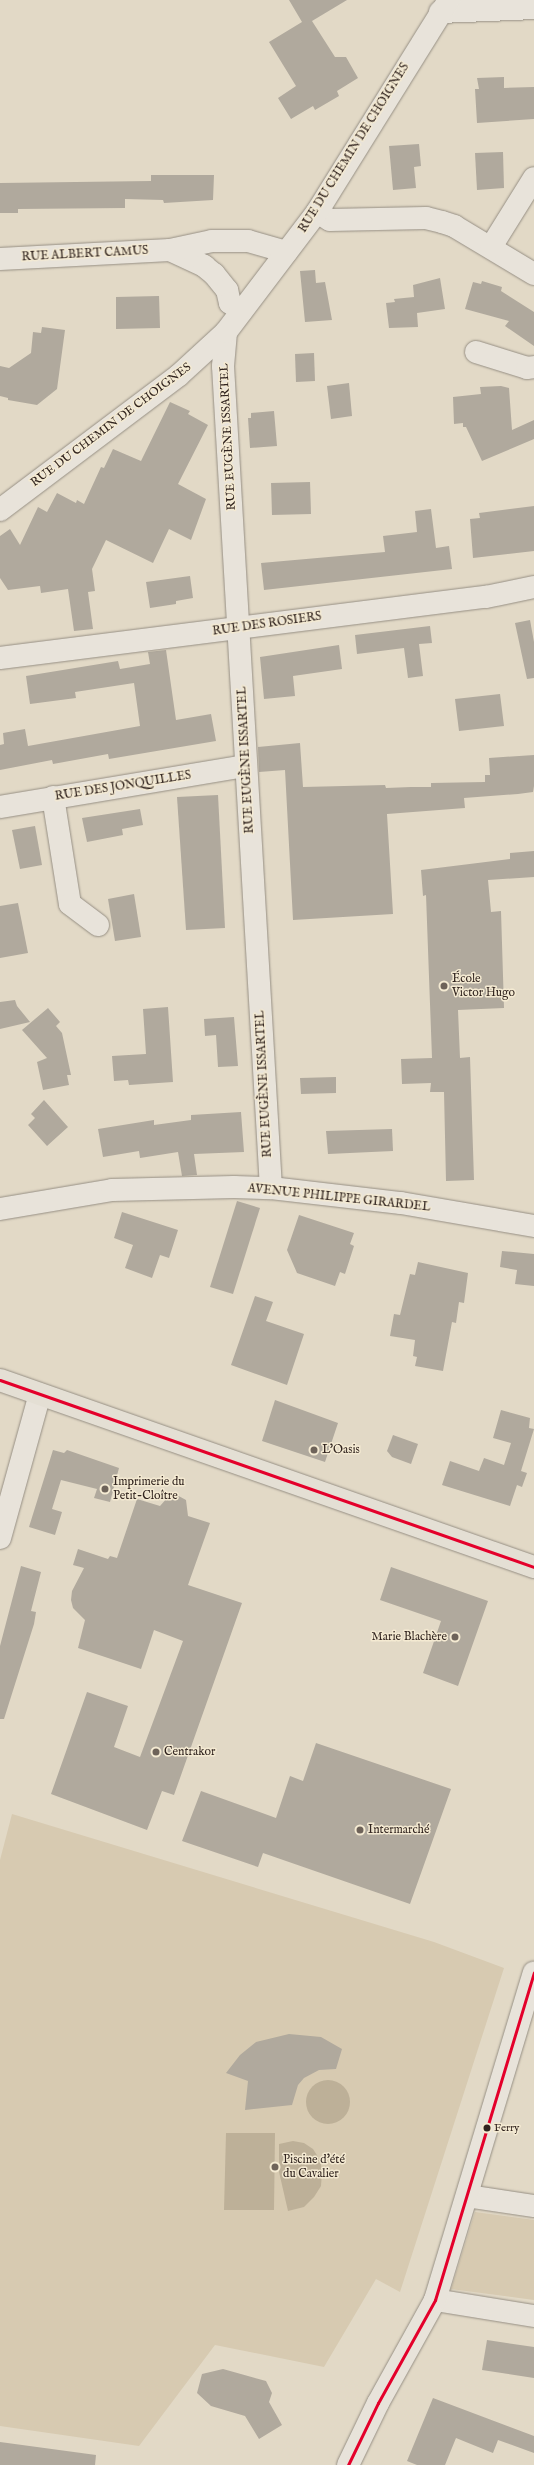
<!DOCTYPE html>
<html>
<head>
<meta charset="utf-8">
<style>
  body { margin:0 }
  #map { position:relative; width:534px; height:2465px; overflow:hidden; background:#e2d9c6; font-family:"IM FELL English",serif }
  div>[style] { position:absolute }
  .green>* { inset:0; background:#d7cab1 }
  .water>* { inset:0; background:#bdb098 }
  .round { border-radius:50% }
  .building>* { inset:0; background:#b0a99d }
  .roads { filter:drop-shadow(0 0 1px #968f84) drop-shadow(0 0 1px #968f84) }
  .street>* { height:22px; margin:-11px; padding:0 11px; transform-origin:11px; border-radius:11px; background:#e8e3da }
  .secondary>* { height:22px; margin:-11px; padding:0 11px; transform-origin:11px; border-radius:11px; background:#e8e3da }
  .primary>* { height:22px; margin:-11px; padding:0 11px; transform-origin:11px; border-radius:11px; background:#e4dfd4 }
  .bus-1>* { height:3px; margin:-1.5px; padding:0 1.5px; transform-origin:1.5px; border-radius:1.5px; background:#e4002b }
  .dots>* { width:11px; height:11px; translate:-50% -50%; box-sizing:border-box; border:2px solid #f4ead2; border-radius:50% }
  span { translate:-50% -50%; white-space:nowrap; text-align:center; line-height:1.15; -webkit-text-stroke:3px #f4ead2; paint-order:stroke }
  .bus-label { font-size:11px; color:#30231e }
  .left { translate:0 -50%; text-align:left }
  .street-label { font-size:12px; color:#30231e }
  .poi-label { font-size:12px; color:#30231e }
  .right { translate:-100% -50%; text-align:right }
</style>
</head>
<body>
<div id="map">
  <div class="green">
    <div style="clip-path:polygon(12px 1814px,434px 1942px,504px 1968px,400px 2292px,376px 2279px,324px 2367px,215px 2345px,139px 2446px,0 2426px,0 1860px)"></div>
    <div style="clip-path:polygon(475px 2212px,534px 2220px,534px 2300px,451px 2289px)"></div>
  </div>
  <div class="water">
    <div class="round" style="left:306px;top:2080px;width:44px;height:44px"></div>
    <div style="clip-path:polygon(226px 2133px,275px 2133px,274px 2210px,224px 2210px)"></div>
    <div style="clip-path:polygon(293px 2141px,304px 2143px,313px 2149px,320px 2160px,322px 2172px,321px 2186px,314px 2197px,304px 2207px,288px 2211px,279px 2172px,279px 2144px)"></div>
  </div>
  <div class="building">
    <div style="clip-path:polygon(289px 0,347px 0,312px 21px,335px 57px,346px 57px,358px 78px,337px 91px,339px 96px,315px 110px,313px 106px,291px 119px,278px 98px,296px 86px,269px 42px,302px 22px)"></div>
    <div style="clip-path:polygon(504px 77px,504px 88px,534px 87px,534px 119px,477px 123px,475px 89px,479px 89px,477px 78px)"></div>
    <div style="clip-path:polygon(419px 144px,421px 166px,414px 167px,416px 188px,393px 190px,389px 146px)"></div>
    <div style="clip-path:polygon(503px 152px,504px 188px,477px 190px,475px 153px)"></div>
    <div style="clip-path:polygon(151px 175px,214px 175px,213px 200px,164px 203px,163px 200px,125px 199px,125px 208px,18px 209px,18px 213px,0 213px,0 183px,151px 181px)"></div>
    <div style="clip-path:polygon(315px 270px,316px 283px,325px 282px,332px 320px,305px 322px,300px 271px)"></div>
    <div style="clip-path:polygon(440px 278px,445px 309px,417px 313px,418px 327px,389px 328px,386px 303px,395px 302px,394px 299px,414px 297px,413px 285px)"></div>
    <div style="clip-path:polygon(482px 281px,502px 287px,501px 291px,534px 312px,534px 346px,505px 326px,509px 321px,465px 309px,473px 282px,481px 284px)"></div>
    <div style="clip-path:polygon(159px 296px,160px 328px,116px 329px,116px 297px)"></div>
    <div style="clip-path:polygon(42px 327px,65px 330px,57px 389px,37px 405px,8px 400px,8px 398px,0 396px,0 366px,9px 368px,31px 353px,33px 332px,41px 333px)"></div>
    <div style="clip-path:polygon(314px 353px,315px 381px,296px 382px,295px 354px)"></div>
    <div style="clip-path:polygon(349px 383px,352px 416px,331px 419px,327px 386px)"></div>
    <div style="clip-path:polygon(501px 386px,509px 388px,512px 430px,534px 420px,534px 439px,482px 461px,466px 427px,463px 427px,463px 423px,454px 424px,453px 397px,481px 394px,480px 387px)"></div>
    <div style="clip-path:polygon(170px 402px,190px 411px,188px 414px,208px 425px,178px 484px,206px 499px,191px 540px,169px 529px,153px 563px,106px 540px,92px 569px,95px 591px,88px 592px,93px 629px,74px 631px,68px 589px,41px 593px,40px 586px,8px 590px,0 578px,0 536px,10px 529px,20px 545px,38px 507px,47px 512px,57px 493px,76px 503px,77px 500px,84px 504px,101px 467px,104px 468px,113px 449px,141px 461px)"></div>
    <div style="clip-path:polygon(274px 411px,277px 446px,250px 448px,248px 418px,251px 418px,251px 413px)"></div>
    <div style="clip-path:polygon(310px 482px,311px 514px,272px 515px,271px 483px)"></div>
    <div style="clip-path:polygon(534px 506px,534px 551px,473px 558px,470px 519px,480px 518px,479px 513px)"></div>
    <div style="clip-path:polygon(431px 509px,436px 548px,449px 546px,452px 569px,264px 590px,261px 563px,385px 552px,383px 536px,417px 532px,415px 511px)"></div>
    <div style="clip-path:polygon(190px 576px,193px 598px,176px 601px,176px 604px,150px 608px,146px 582px)"></div>
    <div style="clip-path:polygon(530px 620px,534px 642px,534px 678px,527px 679px,515px 623px)"></div>
    <div style="clip-path:polygon(430px 626px,432px 643px,419px 644px,423px 676px,408px 678px,404px 648px,357px 654px,355px 635px)"></div>
    <div style="clip-path:polygon(339px 645px,342px 669px,293px 676px,295px 696px,264px 699px,260px 657px)"></div>
    <div style="clip-path:polygon(166px 650px,176px 720px,211px 714px,216px 741px,109px 759px,108px 754px,53px 764px,52px 760px,0 770px,0 745px,4px 744px,3px 733px,25px 729px,28px 746px,140px 726px,134px 683px,75px 692px,76px 698px,30px 704px,26px 676px,118px 661px,120px 669px,150px 664px,148px 652px)"></div>
    <div style="clip-path:polygon(500px 694px,504px 726px,459px 731px,455px 699px)"></div>
    <div style="clip-path:polygon(300px 743px,303px 787px,385px 785px,386px 788px,411px 787px,431px 787px,431px 783px,485px 782px,485px 775px,490px 775px,489px 758px,534px 755px,534px 786px,533px 792px,518px 794px,464px 798px,465px 808px,387px 814px,393px 914px,293px 920px,285px 770px,259px 772px,258px 747px)"></div>
    <div style="clip-path:polygon(218px 795px,225px 928px,186px 930px,177px 797px)"></div>
    <div style="clip-path:polygon(140px 809px,143px 825px,122px 829px,123px 835px,87px 842px,82px 818px)"></div>
    <div style="clip-path:polygon(35px 826px,42px 865px,20px 869px,12px 830px)"></div>
    <div style="clip-path:polygon(534px 851px,534px 877px,488px 880px,491px 912px,501px 911px,504px 1008px,458px 1010px,460px 1058px,470px 1057px,474px 1180px,446px 1181px,444px 1092px,430px 1092px,431px 1083px,402px 1084px,401px 1059px,432px 1058px,426px 895px,423px 896px,421px 870px,510px 859px,510px 853px)"></div>
    <div style="clip-path:polygon(134px 894px,141px 937px,115px 941px,108px 899px)"></div>
    <div style="clip-path:polygon(18px 903px,28px 953px,0 958px,0 906px)"></div>
    <div style="clip-path:polygon(15px 1000px,17px 1006px,30px 1022px,0 1029px,0 1002px)"></div>
    <div style="clip-path:polygon(168px 1007px,173px 1082px,129px 1085px,128px 1080px,114px 1081px,112px 1056px,146px 1054px,143px 1009px)"></div>
    <div style="clip-path:polygon(48px 1008px,60px 1022px,56px 1026px,62px 1033px,71px 1075px,67px 1075px,69px 1085px,43px 1090px,37px 1062px,47px 1058px,22px 1030px)"></div>
    <div style="clip-path:polygon(234px 1017px,238px 1066px,218px 1067px,216px 1035px,205px 1036px,204px 1019px)"></div>
    <div style="clip-path:polygon(336px 1077px,336px 1093px,301px 1094px,300px 1078px)"></div>
    <div style="clip-path:polygon(44px 1100px,68px 1127px,47px 1146px,28px 1125px,35px 1118px,31px 1114px)"></div>
    <div style="clip-path:polygon(241px 1112px,244px 1152px,194px 1154px,197px 1175px,182px 1176px,178px 1152px,140px 1158px,139px 1151px,103px 1157px,98px 1129px,154px 1120px,154px 1125px,191px 1120px,191px 1115px)"></div>
    <div style="clip-path:polygon(392px 1129px,393px 1151px,328px 1154px,326px 1131px)"></div>
    <div style="clip-path:polygon(237px 1201px,260px 1208px,233px 1294px,210px 1287px)"></div>
    <div style="clip-path:polygon(122px 1212px,178px 1230px,169px 1258px,160px 1255px,152px 1278px,125px 1268px,133px 1245px,114px 1238px)"></div>
    <div style="clip-path:polygon(299px 1215px,354px 1233px,350px 1244px,354px 1246px,345px 1274px,340px 1272px,335px 1286px,297px 1273px,287px 1250px)"></div>
    <div style="clip-path:polygon(502px 1251px,534px 1254px,534px 1286px,515px 1284px,517px 1270px,500px 1267px)"></div>
    <div style="clip-path:polygon(418px 1262px,468px 1273px,464px 1303px,459px 1302px,456px 1323px,452px 1322px,443px 1371px,415px 1366px,417px 1357px,413px 1356px,415px 1340px,390px 1336px,394px 1314px,400px 1315px,410px 1274px,415px 1275px)"></div>
    <div style="clip-path:polygon(255px 1296px,273px 1302px,266px 1321px,304px 1334px,287px 1385px,231px 1365px)"></div>
    <div style="clip-path:polygon(275px 1400px,338px 1423px,325px 1462px,262px 1441px)"></div>
    <div style="clip-path:polygon(501px 1410px,530px 1418px,529px 1428px,534px 1429px,521px 1471px,527px 1473px,522px 1487px,517px 1485px,510px 1506px,442px 1485px,450px 1461px,479px 1471px,484px 1458px,504px 1465px,511px 1443px,493px 1438px)"></div>
    <div style="clip-path:polygon(393px 1435px,418px 1444px,411px 1464px,392px 1457px,387px 1451px)"></div>
    <div style="clip-path:polygon(53px 1450px,64px 1453px,67px 1450px,119px 1468px,110px 1502px,94px 1498px,97px 1489px,61px 1480px,52px 1509px,62px 1512px,55px 1535px,29px 1527px)"></div>
    <div style="clip-path:polygon(175px 1494px,186px 1500px,188px 1516px,210px 1523px,188px 1585px,242px 1603px,174px 1795px,162px 1791px,147px 1830px,51px 1794px,87px 1692px,128px 1706px,114px 1747px,140px 1757px,183px 1641px,154px 1630px,141px 1669px,78px 1648px,85px 1620px,73px 1608px,71px 1600px,72px 1591px,84px 1568px,73px 1565px,78px 1549px,108px 1559px,110px 1556px,117px 1558px,137px 1499px,160px 1506px,168px 1497px)"></div>
    <div style="clip-path:polygon(21px 1566px,41px 1572px,31px 1611px,36px 1612px,34px 1624px,4px 1719px,0 1719px,0 1646px)"></div>
    <div style="clip-path:polygon(391px 1567px,488px 1601px,458px 1686px,423px 1673px,441px 1621px,380px 1600px)"></div>
    <div style="clip-path:polygon(316px 1743px,451px 1789px,410px 1904px,263px 1853px,258px 1867px,182px 1841px,201px 1791px,276px 1818px,290px 1776px,303px 1781px)"></div>
    <div style="clip-path:polygon(289px 2034px,321px 2037px,342px 2049px,336px 2069px,319px 2070px,304px 2078px,298px 2085px,292px 2105px,245px 2110px,248px 2081px,226px 2073px,240px 2055px,256px 2042px)"></div>
    <div style="clip-path:polygon(487px 2340px,534px 2347px,534px 2378px,482px 2370px)"></div>
    <div style="clip-path:polygon(223px 2369px,266px 2381px,272px 2393px,269px 2402px,282px 2425px,259px 2439px,245px 2416px,211px 2406px,197px 2393px,202px 2374px)"></div>
    <div style="clip-path:polygon(433px 2398px,534px 2436px,534px 2453px,498px 2440px,493px 2453px,456px 2438px,445px 2465px,417px 2465px,407px 2461px)"></div>
    <div style="clip-path:polygon(0 2442px,96px 2455px,95px 2465px,0 2465px)"></div>
  </div>
  <div class="roads">
    <div class="street">
      <div style="left:440px;top:12px;width:94px;rotate:-2.4deg"></div>
      <div style="left:317px;top:212px;width:15px;rotate:32deg"></div>
      <div style="left:330px;top:220px;width:96px;rotate:-1.2deg"></div>
      <div style="left:426px;top:218px;width:16px;rotate:14deg"></div>
      <div style="left:442px;top:222px;width:13px;rotate:18deg"></div>
      <div style="left:454px;top:226px;width:93px;rotate:31deg"></div>
      <div style="left:491px;top:247px;width:81px;rotate:-58.1deg"></div>
      <div style="left:170px;top:250px;width:38px;rotate:25deg"></div>
      <div style="left:204px;top:266px;width:13px;rotate:39deg"></div>
      <div style="left:214px;top:274px;width:21px;rotate:51deg"></div>
      <div style="left:227px;top:290px;width:13px;rotate:77deg"></div>
      <div style="left:230px;top:303px;width:14px;rotate:34deg"></div>
      <div style="left:0;top:259px;width:170px;rotate:-3deg"></div>
      <div style="left:170px;top:250px;width:43px;rotate:-12.1deg"></div>
      <div style="left:212px;top:241px;width:36px"></div>
      <div style="left:248px;top:241px;width:40px;rotate:16deg"></div>
      <div style="left:226px;top:332px;width:34px;rotate:95deg"></div>
      <div style="left:223px;top:366px;width:823px;rotate:86.66deg"></div>
      <div style="left:476px;top:352px;width:53px;rotate:17.4deg"></div>
      <div style="left:527px;top:368px;width:7px;rotate:-8deg"></div>
      <div style="left:0;top:510px;width:223px;rotate:-37deg"></div>
      <div style="left:178px;top:376px;width:65px;rotate:-42.5deg"></div>
      <div style="left:226px;top:332px;width:151px;rotate:-52.8deg"></div>
      <div style="left:317px;top:212px;width:250px;rotate:-58.1deg"></div>
      <div style="left:0;top:658px;width:490px;rotate:-7.2deg"></div>
      <div style="left:486px;top:597px;width:49px;rotate:-11.8deg"></div>
      <div style="left:53px;top:797px;width:108px;rotate:81deg"></div>
      <div style="left:70px;top:904px;width:35px;rotate:37deg"></div>
      <div style="left:0;top:807px;width:248px;rotate:-9.5deg"></div>
      <div style="left:0;top:1209px;width:114px;rotate:-9.6deg"></div>
      <div style="left:112px;top:1190px;width:122px;rotate:-1.4deg"></div>
      <div style="left:234px;top:1187px;width:37px;rotate:2deg"></div>
      <div style="left:271px;top:1188px;width:131px;rotate:6.6deg"></div>
      <div style="left:401px;top:1203px;width:135px;rotate:9.8deg"></div>
      <div style="left:0;top:1538px;width:149px;rotate:-74.5deg"></div>
      <div style="left:467px;top:2196px;width:68px;rotate:8.5deg"></div>
      <div style="left:435px;top:2300px;width:100px;rotate:9.2deg"></div>
    </div>
    <div class="secondary">
      <div style="left:348px;top:2465px;width:69px;rotate:-64.2deg"></div>
      <div style="left:378px;top:2403px;width:118px;rotate:-61deg"></div>
      <div style="left:435px;top:2300px;width:342px;rotate:-73.2deg"></div>
    </div>
    <div class="primary">
      <div style="left:0;top:1380px;width:566px;rotate:19.3deg"></div>
    </div>
  </div>
  <div class="bus-1">
    <div style="left:0;top:1380px;width:566px;rotate:19.3deg"></div>
    <div style="left:348px;top:2465px;width:69px;rotate:-64.2deg"></div>
    <div style="left:378px;top:2403px;width:118px;rotate:-61deg"></div>
    <div style="left:435px;top:2300px;width:342px;rotate:-73.2deg"></div>
  </div>
  <div class="dots">
    <div style="left:444px;top:986px;background:#6e6359"></div>
    <div style="left:314px;top:1450px;background:#6e6359"></div>
    <div style="left:105px;top:1489px;background:#6e6359"></div>
    <div style="left:455px;top:1637px;background:#6e6359"></div>
    <div style="left:156px;top:1752px;background:#6e6359"></div>
    <div style="left:360px;top:1830px;background:#6e6359"></div>
    <div style="left:487px;top:2128px;background:#30231e"></div>
    <div style="left:275px;top:2167px;background:#6e6359"></div>
  </div>
  <div class="bus-label">
    <span class="left" style="left:494px;top:2128px">Ferry</span>
  </div>
  <div class="street-label">
    <span style="left:354px;top:148px;rotate:-58deg">RUE DU CHEMIN DE CHOIGNES</span>
    <span style="left:85px;top:254px;rotate:-3deg">RUE ALBERT CAMUS</span>
    <span style="left:111px;top:425px;rotate:-37deg">RUE DU CHEMIN DE CHOIGNES</span>
    <span style="left:228px;top:437px;rotate:-93deg">RUE EUGÈNE ISSARTEL</span>
    <span style="left:267px;top:624px;rotate:-8deg">RUE DES ROSIERS</span>
    <span style="left:246px;top:760px;rotate:-93deg">RUE EUGÈNE ISSARTEL</span>
    <span style="left:123px;top:786px;rotate:-9deg">RUE DES JONQUILLES</span>
    <span style="left:264px;top:1084px;rotate:-93deg">RUE EUGÈNE ISSARTEL</span>
    <span style="left:339px;top:1198px;rotate:6deg">AVENUE PHILIPPE GIRARDEL</span>
  </div>
  <div class="poi-label">
    <span class="left" style="left:452px;top:986px">École<br>Victor Hugo</span>
    <span class="left" style="left:322px;top:1450px">L'Oasis</span>
    <span class="left" style="left:113px;top:1489px">Imprimerie du<br>Petit-Cloître</span>
    <span class="right" style="left:447px;top:1637px">Marie Blachère</span>
    <span class="left" style="left:164px;top:1752px">Centrakor</span>
    <span class="left" style="left:368px;top:1830px">Intermarché</span>
    <span class="left" style="left:283px;top:2167px">Piscine d'été<br>du Cavalier</span>
  </div>
</div>
</body>
</html>
